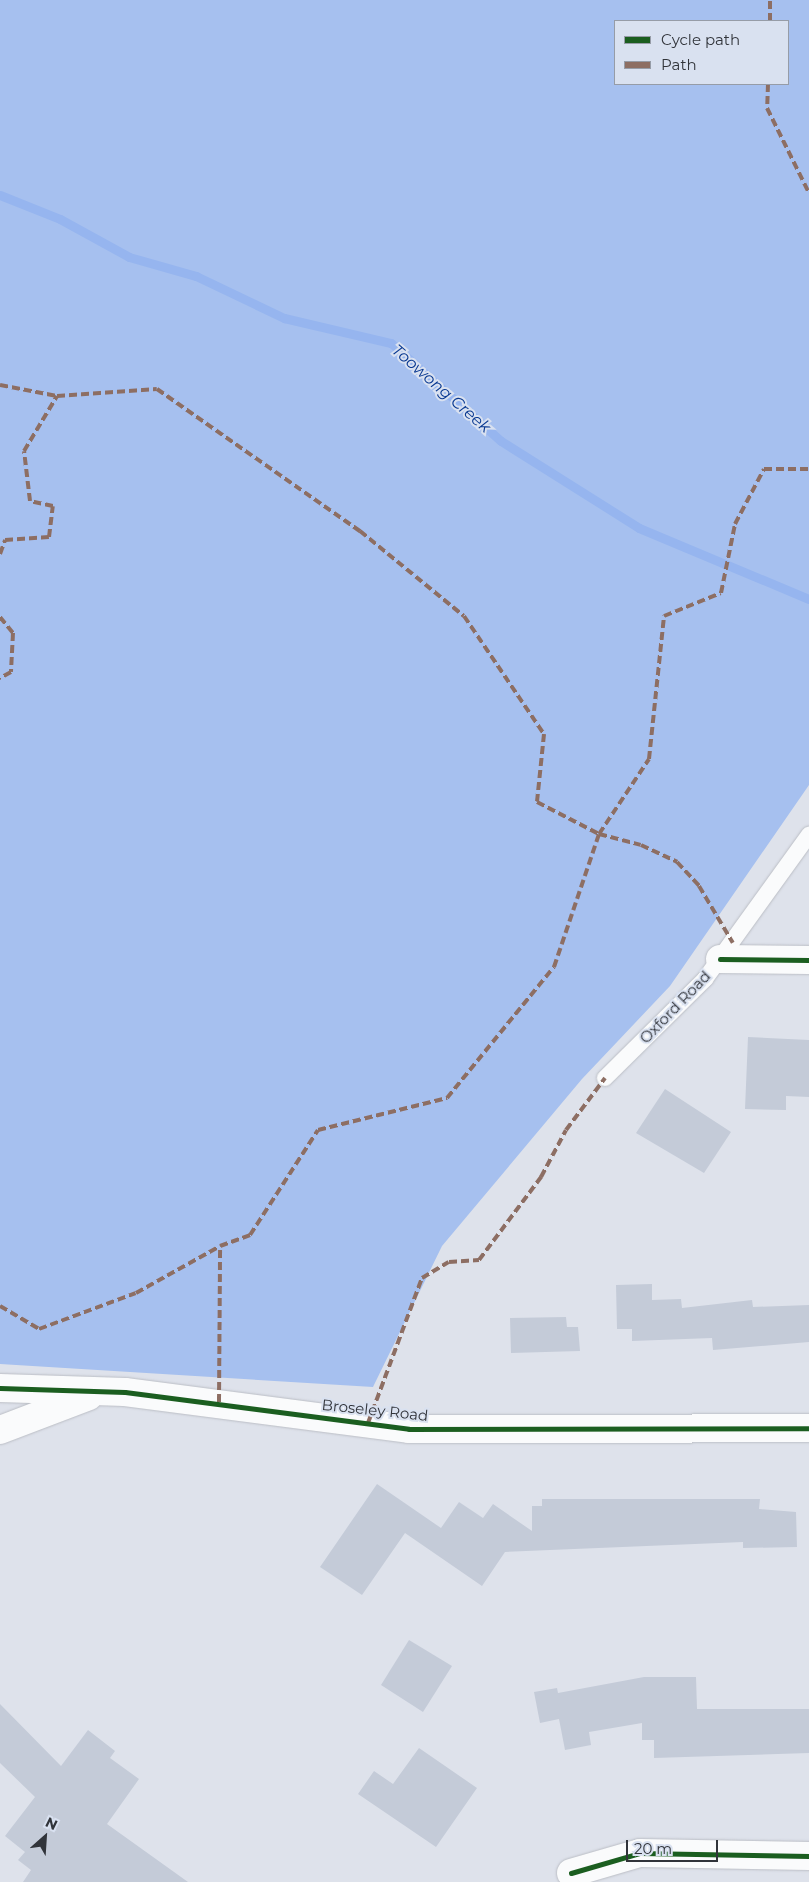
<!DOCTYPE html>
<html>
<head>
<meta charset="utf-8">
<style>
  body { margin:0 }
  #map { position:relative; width:809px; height:1882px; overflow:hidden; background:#dee2eb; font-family:Montserrat,sans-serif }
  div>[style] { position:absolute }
  .forest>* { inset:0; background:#a6c0ef }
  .stream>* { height:9px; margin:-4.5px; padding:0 4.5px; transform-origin:4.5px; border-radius:4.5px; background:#96b5ef }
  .building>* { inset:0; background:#c4cbd8 }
  .roads { filter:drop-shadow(0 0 1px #bbbec5) drop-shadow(0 0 1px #bbbec5) }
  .lane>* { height:16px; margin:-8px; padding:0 8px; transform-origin:8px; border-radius:8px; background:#fafbfc }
  .street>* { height:28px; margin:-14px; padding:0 14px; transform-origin:14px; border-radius:14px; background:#fafbfc }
  .quiet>* { height:4px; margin-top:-2px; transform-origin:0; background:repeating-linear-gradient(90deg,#8d6e63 0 8px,transparent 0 12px) }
  .cycleway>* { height:5px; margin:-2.5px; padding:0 2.5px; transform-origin:2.5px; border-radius:2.5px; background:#1b5e20 }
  span { translate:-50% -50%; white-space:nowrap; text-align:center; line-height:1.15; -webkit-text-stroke:4px #d9e1f0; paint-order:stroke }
  .street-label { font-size:15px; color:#31343a }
  .water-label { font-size:16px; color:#083891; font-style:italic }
  .legend { position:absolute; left:614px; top:20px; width:175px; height:65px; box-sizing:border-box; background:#d9e1f0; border:1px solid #969ca7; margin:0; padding:6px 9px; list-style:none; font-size:15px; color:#31343a }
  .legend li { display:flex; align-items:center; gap:10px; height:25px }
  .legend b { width:25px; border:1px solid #969ca7 }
  .north { position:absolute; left:20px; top:1812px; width:50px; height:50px; -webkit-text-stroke:4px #d9e1f0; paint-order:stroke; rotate:26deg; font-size:14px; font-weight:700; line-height:20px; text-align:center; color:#31343a }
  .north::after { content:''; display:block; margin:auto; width:18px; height:22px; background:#31343a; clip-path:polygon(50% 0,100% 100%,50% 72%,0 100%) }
  .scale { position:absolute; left:626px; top:1840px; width:92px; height:22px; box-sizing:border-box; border:2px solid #31343a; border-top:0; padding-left:6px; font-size:15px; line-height:18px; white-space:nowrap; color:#31343a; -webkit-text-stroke:4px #d9e1f0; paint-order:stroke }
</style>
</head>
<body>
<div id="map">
  <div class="forest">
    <div style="clip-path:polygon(evenodd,0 0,809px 0,809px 785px,670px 986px,582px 1079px,442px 1246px,373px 1387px,0 1364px,0 0,615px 21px,788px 21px,788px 84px,615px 84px,615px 21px)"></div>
  </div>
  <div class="stream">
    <div style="left:0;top:195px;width:65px;rotate:21.8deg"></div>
    <div style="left:60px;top:219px;width:79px;rotate:28.8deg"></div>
    <div style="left:129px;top:257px;width:70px;rotate:15.8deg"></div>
    <div style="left:196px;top:276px;width:98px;rotate:25.5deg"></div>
    <div style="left:284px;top:318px;width:110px;rotate:13.2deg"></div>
    <div style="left:391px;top:343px;width:147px;rotate:41.7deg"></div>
    <div style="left:501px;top:441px;width:163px;rotate:32.2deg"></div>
    <div style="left:639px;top:528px;width:184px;rotate:22.7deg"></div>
  </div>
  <div class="building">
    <div style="clip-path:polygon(748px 1037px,809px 1040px,809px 1097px,786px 1096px,786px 1110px,745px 1109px)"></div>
    <div style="clip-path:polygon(665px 1089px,731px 1132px,704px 1173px,636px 1133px)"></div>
    <div style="clip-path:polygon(652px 1284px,652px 1300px,681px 1299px,682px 1308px,752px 1300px,753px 1307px,809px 1305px,809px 1342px,713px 1350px,712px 1338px,632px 1341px,632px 1329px,617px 1329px,616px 1285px)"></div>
    <div style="clip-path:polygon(566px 1317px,567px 1327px,578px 1327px,580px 1351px,511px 1353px,510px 1318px)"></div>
    <div style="clip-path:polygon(377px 1484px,441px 1528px,459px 1502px,483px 1518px,493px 1504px,532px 1531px,532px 1506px,542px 1506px,542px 1499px,760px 1499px,759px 1509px,796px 1512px,797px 1547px,743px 1548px,743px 1542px,505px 1552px,482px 1586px,405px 1533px,362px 1595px,320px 1567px)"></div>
    <div style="clip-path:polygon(409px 1640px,452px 1666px,423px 1712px,381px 1685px)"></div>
    <div style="clip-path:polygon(644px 1677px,696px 1677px,697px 1709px,809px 1709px,809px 1753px,654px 1758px,654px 1740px,642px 1740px,642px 1723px,589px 1732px,591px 1745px,565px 1750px,559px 1719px,540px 1723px,534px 1692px,557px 1688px,558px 1693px)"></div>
    <div style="clip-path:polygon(0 1704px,61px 1766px,88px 1730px,115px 1751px,110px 1758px,139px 1779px,107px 1824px,188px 1882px,23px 1882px,31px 1870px,18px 1860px,25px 1852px,5px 1836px,35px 1797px,0 1763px)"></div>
    <div style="clip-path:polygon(419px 1748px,477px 1788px,436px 1847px,358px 1794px,374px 1771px,393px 1784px)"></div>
  </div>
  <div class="roads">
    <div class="lane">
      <div style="left:605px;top:1078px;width:141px;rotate:-44.7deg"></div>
      <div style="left:705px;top:979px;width:178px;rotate:-54.2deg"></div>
    </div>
    <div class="street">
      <div style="left:720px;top:959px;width:89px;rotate:0.6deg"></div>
      <div style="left:0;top:1388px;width:125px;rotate:1.8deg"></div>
      <div style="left:125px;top:1392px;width:286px;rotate:7.4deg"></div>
      <div style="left:409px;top:1429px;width:400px;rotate:-0.1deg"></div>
      <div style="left:0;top:1430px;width:95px;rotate:-20.9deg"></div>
      <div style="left:571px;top:1873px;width:72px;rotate:-16.2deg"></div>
      <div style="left:640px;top:1853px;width:169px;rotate:1deg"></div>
    </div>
  </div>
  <div class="quiet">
    <div style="left:770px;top:21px;width:21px;rotate:-90deg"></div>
    <div style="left:768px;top:84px;width:24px;rotate:92deg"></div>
    <div style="left:767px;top:108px;width:95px;rotate:63.7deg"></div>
    <div style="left:0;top:385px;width:58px;rotate:10.9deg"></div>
    <div style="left:57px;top:396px;width:100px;rotate:-4deg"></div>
    <div style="left:157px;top:389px;width:248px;rotate:35deg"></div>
    <div style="left:360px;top:531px;width:134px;rotate:39.3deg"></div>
    <div style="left:464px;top:616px;width:143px;rotate:55.9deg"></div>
    <div style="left:544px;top:734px;width:68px;rotate:95.9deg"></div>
    <div style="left:537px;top:802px;width:70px;rotate:27.3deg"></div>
    <div style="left:599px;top:834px;width:43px;rotate:14.7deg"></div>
    <div style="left:641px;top:845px;width:40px;rotate:25deg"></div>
    <div style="left:677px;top:862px;width:33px;rotate:47deg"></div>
    <div style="left:699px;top:886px;width:66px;rotate:59.2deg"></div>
    <div style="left:0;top:554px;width:15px;rotate:-70deg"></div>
    <div style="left:5px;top:540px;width:44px;rotate:-3.9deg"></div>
    <div style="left:49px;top:537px;width:31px;rotate:-83deg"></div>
    <div style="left:53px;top:506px;width:24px;rotate:-168deg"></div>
    <div style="left:30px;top:501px;width:50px;rotate:-96.8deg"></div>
    <div style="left:24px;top:451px;width:64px;rotate:-59deg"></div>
    <div style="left:0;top:617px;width:21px;rotate:51deg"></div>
    <div style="left:13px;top:633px;width:39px;rotate:93deg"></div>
    <div style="left:11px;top:672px;width:13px;rotate:151deg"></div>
    <div style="left:0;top:1306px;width:45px;rotate:30.5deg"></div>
    <div style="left:39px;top:1329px;width:103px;rotate:-20.4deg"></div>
    <div style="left:136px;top:1293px;width:96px;rotate:-29.2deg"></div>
    <div style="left:220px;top:1246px;width:32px;rotate:-20deg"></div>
    <div style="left:250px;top:1235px;width:125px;rotate:-57.1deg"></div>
    <div style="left:318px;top:1130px;width:133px;rotate:-13.9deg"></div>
    <div style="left:447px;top:1098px;width:169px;rotate:-50.8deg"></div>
    <div style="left:554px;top:967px;width:140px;rotate:-71.3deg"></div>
    <div style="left:599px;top:834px;width:90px;rotate:-56.3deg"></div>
    <div style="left:649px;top:759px;width:144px;rotate:-84deg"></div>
    <div style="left:664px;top:616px;width:61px;rotate:-22deg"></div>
    <div style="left:721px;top:593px;width:70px;rotate:-78.5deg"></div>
    <div style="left:735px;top:524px;width:62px;rotate:-62.2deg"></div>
    <div style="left:764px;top:469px;width:45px"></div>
    <div style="left:219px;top:1402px;width:156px;rotate:-89.6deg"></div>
    <div style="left:368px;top:1423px;width:155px;rotate:-69.6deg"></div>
    <div style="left:422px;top:1278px;width:31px;rotate:-31deg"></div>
    <div style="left:449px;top:1262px;width:30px;rotate:-4deg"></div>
    <div style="left:479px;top:1260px;width:104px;rotate:-53.2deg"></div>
    <div style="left:541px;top:1177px;width:53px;rotate:-62deg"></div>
    <div style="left:566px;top:1130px;width:65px;rotate:-53.1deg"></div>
  </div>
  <div class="cycleway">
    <div style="left:720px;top:959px;width:89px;rotate:0.6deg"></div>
    <div style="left:0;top:1388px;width:125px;rotate:1.8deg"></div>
    <div style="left:125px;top:1392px;width:286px;rotate:7.4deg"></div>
    <div style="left:409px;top:1429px;width:400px;rotate:-0.1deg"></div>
    <div style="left:571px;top:1873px;width:72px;rotate:-16.2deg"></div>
    <div style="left:640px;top:1853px;width:169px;rotate:1deg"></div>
  </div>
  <div class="street-label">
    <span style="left:675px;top:1007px;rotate:-46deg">Oxford Road</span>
    <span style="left:375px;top:1410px;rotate:6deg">Broseley Road</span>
  </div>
  <div class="water-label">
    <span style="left:441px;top:389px;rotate:41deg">Toowong Creek</span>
  </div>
  <ul class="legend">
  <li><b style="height:6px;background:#1b5e20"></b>Cycle path</li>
  <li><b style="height:6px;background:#8d6e63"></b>Path</li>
  </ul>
  <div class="north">N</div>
  <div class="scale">20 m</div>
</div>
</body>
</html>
